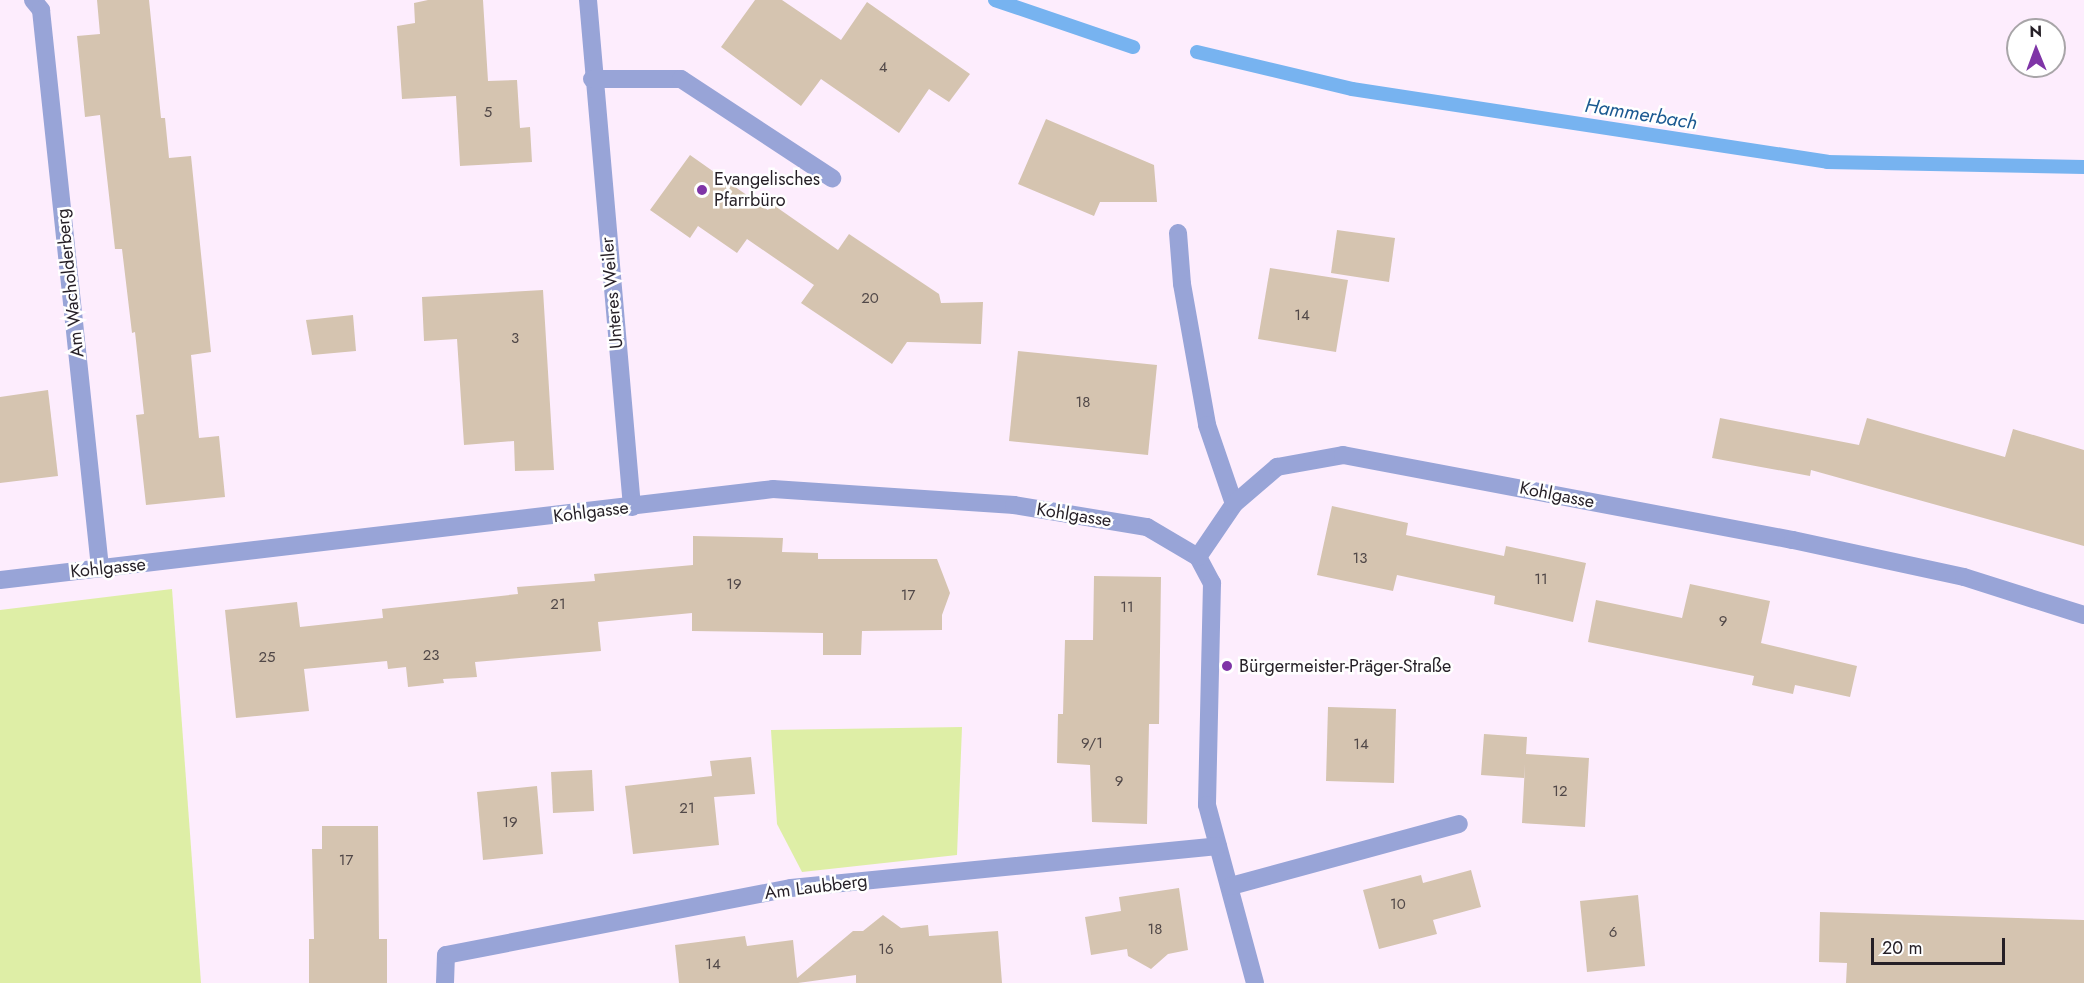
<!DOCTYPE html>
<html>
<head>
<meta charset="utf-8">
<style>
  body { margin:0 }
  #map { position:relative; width:2084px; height:983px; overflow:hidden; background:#fdedfd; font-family:Jost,sans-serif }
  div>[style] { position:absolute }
  .green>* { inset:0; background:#deeea6 }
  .stream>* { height:14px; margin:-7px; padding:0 7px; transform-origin:7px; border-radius:7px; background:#77b3f0 }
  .building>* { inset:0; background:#d5c4b0 }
  .minor>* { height:18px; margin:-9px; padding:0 9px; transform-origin:9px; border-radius:9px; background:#98a4d7 }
  .dots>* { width:16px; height:16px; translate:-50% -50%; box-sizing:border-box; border:3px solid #fff; border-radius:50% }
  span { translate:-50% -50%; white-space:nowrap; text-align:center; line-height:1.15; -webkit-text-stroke:5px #fff; paint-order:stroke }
  .number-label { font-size:15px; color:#514848 }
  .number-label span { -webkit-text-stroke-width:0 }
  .poi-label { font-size:18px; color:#251f26 }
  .left { translate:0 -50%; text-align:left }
  .street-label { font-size:18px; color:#251f26 }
  .water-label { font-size:20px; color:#1b5991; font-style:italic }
  .north { position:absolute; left:2006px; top:18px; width:60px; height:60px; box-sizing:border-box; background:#fff; border:2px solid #a8a5a8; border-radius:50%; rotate:359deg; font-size:16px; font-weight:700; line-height:24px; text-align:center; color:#251f26 }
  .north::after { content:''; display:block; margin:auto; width:21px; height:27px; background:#7f35a7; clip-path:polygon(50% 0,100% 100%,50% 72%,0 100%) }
  .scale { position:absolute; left:1871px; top:938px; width:134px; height:27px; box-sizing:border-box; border:3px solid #251f26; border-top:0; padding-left:8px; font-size:18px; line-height:21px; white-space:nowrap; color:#251f26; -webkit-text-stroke:4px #fff; paint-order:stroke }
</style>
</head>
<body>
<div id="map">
  <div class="green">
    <div style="clip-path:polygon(172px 589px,201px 983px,0 983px,0 610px)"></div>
    <div style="clip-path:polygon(962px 727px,957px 855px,802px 872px,777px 824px,771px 730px)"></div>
  </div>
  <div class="stream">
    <div style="left:995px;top:0;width:146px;rotate:18.8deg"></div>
    <div style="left:1197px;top:52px;width:159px;rotate:13.4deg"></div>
    <div style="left:1352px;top:89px;width:481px;rotate:8.7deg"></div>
    <div style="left:1827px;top:162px;width:257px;rotate:1.1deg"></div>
  </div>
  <div class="building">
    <div style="clip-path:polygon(97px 0,149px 0,161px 118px,165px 118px,169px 158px,191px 156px,211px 352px,191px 355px,199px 438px,219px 436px,225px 497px,146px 505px,136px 415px,144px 414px,135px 332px,132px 333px,122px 249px,115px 249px,100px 115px,85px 117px,77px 36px,100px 34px)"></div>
    <div style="clip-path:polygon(428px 0,483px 0,488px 81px,517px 80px,520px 128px,530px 127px,532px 162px,460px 166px,456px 96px,402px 99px,397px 26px,415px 23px,414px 3px)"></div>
    <div style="clip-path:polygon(755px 0,782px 0,841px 40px,867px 2px,970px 74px,949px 102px,929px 89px,899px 133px,821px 79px,801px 106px,721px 47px)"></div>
    <div style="clip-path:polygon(1046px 119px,1154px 165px,1157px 202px,1100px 202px,1094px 216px,1018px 184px)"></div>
    <div style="clip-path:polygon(690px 155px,768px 210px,772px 204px,838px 250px,849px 234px,939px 294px,941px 303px,983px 302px,981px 344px,907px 342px,892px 364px,801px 303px,814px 285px,747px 239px,737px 253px,698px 226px,690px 238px,650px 210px)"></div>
    <div style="clip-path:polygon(1337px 230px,1395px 238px,1389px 282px,1331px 273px)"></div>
    <div style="clip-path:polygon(1270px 268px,1348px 280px,1336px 352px,1258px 339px)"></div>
    <div style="clip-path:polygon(543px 290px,554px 470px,515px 471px,514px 441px,464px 445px,457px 339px,424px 341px,422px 297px)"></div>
    <div style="clip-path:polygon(353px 315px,356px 351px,312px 355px,306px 320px)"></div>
    <div style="clip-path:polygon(1018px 351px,1157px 365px,1148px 455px,1009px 441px)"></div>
    <div style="clip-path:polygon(48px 390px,58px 476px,0 483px,0 397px)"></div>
    <div style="clip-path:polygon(1720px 418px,1859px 445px,1867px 418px,2005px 457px,2013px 429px,2084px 450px,2084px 546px,1811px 470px,1810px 476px,1712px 458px)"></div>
    <div style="clip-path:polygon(1332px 506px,1408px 523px,1406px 535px,1504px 556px,1506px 546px,1586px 563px,1573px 622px,1494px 604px,1495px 596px,1397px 575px,1393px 591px,1317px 575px)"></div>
    <div style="clip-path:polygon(693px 536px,783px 538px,782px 552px,818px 553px,818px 559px,937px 559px,950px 593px,942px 615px,942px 630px,862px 631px,861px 655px,823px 655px,823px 633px,692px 631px,692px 613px,598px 622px,601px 651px,475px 662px,477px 677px,443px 679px,444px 683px,408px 687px,406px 667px,388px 669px,387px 661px,304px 669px,309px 711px,236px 718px,225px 610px,297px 602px,300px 627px,383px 618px,382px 609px,518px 594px,517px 587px,595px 581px,594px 574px,693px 565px)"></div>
    <div style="clip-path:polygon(1094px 576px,1161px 577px,1159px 724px,1149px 724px,1147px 824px,1092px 822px,1090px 765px,1057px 763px,1058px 714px,1063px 714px,1065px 640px,1093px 640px)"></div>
    <div style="clip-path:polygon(1690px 584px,1770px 601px,1761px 643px,1857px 666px,1850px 697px,1795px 685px,1793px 694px,1752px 685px,1754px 676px,1588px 642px,1596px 600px,1682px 618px)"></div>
    <div style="clip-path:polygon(1328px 707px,1396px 709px,1394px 783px,1326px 781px)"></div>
    <div style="clip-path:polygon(1484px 734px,1527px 737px,1526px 754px,1589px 758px,1585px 827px,1522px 823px,1525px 764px,1524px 778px,1481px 775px)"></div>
    <div style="clip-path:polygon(751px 757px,755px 794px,714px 797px,713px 787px,719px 845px,633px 854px,625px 786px,712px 776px,710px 761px)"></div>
    <div style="clip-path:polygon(592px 770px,594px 811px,553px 813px,551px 772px)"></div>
    <div style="clip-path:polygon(537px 786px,543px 854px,483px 860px,477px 792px)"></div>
    <div style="clip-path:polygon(322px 826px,378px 826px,379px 939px,387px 939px,387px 983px,309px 983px,309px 939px,314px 939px,312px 849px,322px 849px)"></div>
    <div style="clip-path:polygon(1471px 870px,1481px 907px,1433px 920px,1437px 934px,1379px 949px,1363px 890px,1421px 875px,1423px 883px)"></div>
    <div style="clip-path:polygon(1179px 888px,1188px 950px,1168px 954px,1151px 969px,1128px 956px,1127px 949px,1091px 955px,1085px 917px,1121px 911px,1119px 897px)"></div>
    <div style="clip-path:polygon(1638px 895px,1645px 966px,1587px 972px,1580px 901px)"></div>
    <div style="clip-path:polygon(1820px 912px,2084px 920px,2084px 983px,1846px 983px,1847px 963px,1819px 962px)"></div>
    <div style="clip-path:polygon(883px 915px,901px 928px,928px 925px,929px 936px,998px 931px,1002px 983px,856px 983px,856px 975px,798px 983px,679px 983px,675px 945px,745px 936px,747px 946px,793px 940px,797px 978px,853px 931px,863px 931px)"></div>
  </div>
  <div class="minor">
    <div style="left:33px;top:0;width:13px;rotate:51deg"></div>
    <div style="left:41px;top:10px;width:561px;rotate:83.96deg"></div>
    <div style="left:588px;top:0;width:509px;rotate:85.04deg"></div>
    <div style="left:592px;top:79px;width:89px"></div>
    <div style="left:681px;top:79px;width:181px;rotate:33.3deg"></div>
    <div style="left:1178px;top:233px;width:51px;rotate:85.5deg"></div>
    <div style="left:1182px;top:284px;width:143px;rotate:79.9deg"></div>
    <div style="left:1207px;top:425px;width:83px;rotate:71.1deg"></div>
    <div style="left:1198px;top:557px;width:30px;rotate:62deg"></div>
    <div style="left:1212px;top:583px;width:222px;rotate:91.3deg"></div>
    <div style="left:1207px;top:805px;width:184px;rotate:74.9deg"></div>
    <div style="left:0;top:580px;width:778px;rotate:-6.71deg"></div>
    <div style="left:773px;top:489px;width:242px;rotate:3.8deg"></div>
    <div style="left:1014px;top:505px;width:135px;rotate:9.4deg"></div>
    <div style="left:1147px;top:527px;width:59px;rotate:30.5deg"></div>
    <div style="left:1198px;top:557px;width:64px;rotate:-55.8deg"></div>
    <div style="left:1234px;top:504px;width:57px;rotate:-40.7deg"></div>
    <div style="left:1277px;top:467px;width:67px;rotate:-10.3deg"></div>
    <div style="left:1343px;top:455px;width:458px;rotate:10.7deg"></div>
    <div style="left:1793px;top:540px;width:175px;rotate:12.2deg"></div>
    <div style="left:1964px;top:577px;width:126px;rotate:17.6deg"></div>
    <div style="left:1231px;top:886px;width:236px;rotate:-15.2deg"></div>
    <div style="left:445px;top:983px;width:28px;rotate:-88deg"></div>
    <div style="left:446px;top:955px;width:351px;rotate:-11deg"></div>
    <div style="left:791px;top:888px;width:429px;rotate:-5.6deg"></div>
  </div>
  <div class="dots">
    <div style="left:702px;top:190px;background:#7f35a7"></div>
    <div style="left:1227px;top:666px;background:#7f35a7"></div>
  </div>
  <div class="number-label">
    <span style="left:883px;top:68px">4</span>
    <span style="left:488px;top:113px">5</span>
    <span style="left:870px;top:299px">20</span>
    <span style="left:1302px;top:316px">14</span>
    <span style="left:515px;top:339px">3</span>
    <span style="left:1083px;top:403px">18</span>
    <span style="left:1360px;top:559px">13</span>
    <span style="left:1541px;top:580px">11</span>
    <span style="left:734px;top:585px">19</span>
    <span style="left:908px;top:596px">17</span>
    <span style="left:558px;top:605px">21</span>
    <span style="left:1127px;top:608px">11</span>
    <span style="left:1723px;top:622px">9</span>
    <span style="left:431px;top:656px">23</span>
    <span style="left:267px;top:658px">25</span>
    <span style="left:1092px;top:744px">9/1</span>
    <span style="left:1361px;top:745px">14</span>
    <span style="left:1119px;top:782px">9</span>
    <span style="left:1560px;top:792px">12</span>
    <span style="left:687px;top:809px">21</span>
    <span style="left:510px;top:823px">19</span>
    <span style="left:346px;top:861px">17</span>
    <span style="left:1398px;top:905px">10</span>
    <span style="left:1155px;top:930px">18</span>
    <span style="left:1613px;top:933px">6</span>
    <span style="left:886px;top:950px">16</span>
    <span style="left:713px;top:965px">14</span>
  </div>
  <div class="poi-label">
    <span class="left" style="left:714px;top:190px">Evangelisches<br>Pfarrbüro</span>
    <span class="left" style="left:1239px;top:666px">Bürgermeister-Präger-Straße</span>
  </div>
  <div class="street-label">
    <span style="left:70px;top:283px;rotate:-96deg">Am Wacholderberg</span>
    <span style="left:612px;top:293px;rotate:-95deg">Unteres Weiler</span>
    <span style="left:1557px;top:495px;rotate:11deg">Kohlgasse</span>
    <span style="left:591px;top:512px;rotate:-7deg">Kohlgasse</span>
    <span style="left:1074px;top:515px;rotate:9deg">Kohlgasse</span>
    <span style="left:108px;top:568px;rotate:-6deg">Kohlgasse</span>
    <span style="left:816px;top:887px;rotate:-7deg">Am Laubberg</span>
  </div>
  <div class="water-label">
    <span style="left:1641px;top:114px;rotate:9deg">Hammerbach</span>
  </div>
  <div class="north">N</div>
  <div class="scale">20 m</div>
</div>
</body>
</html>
